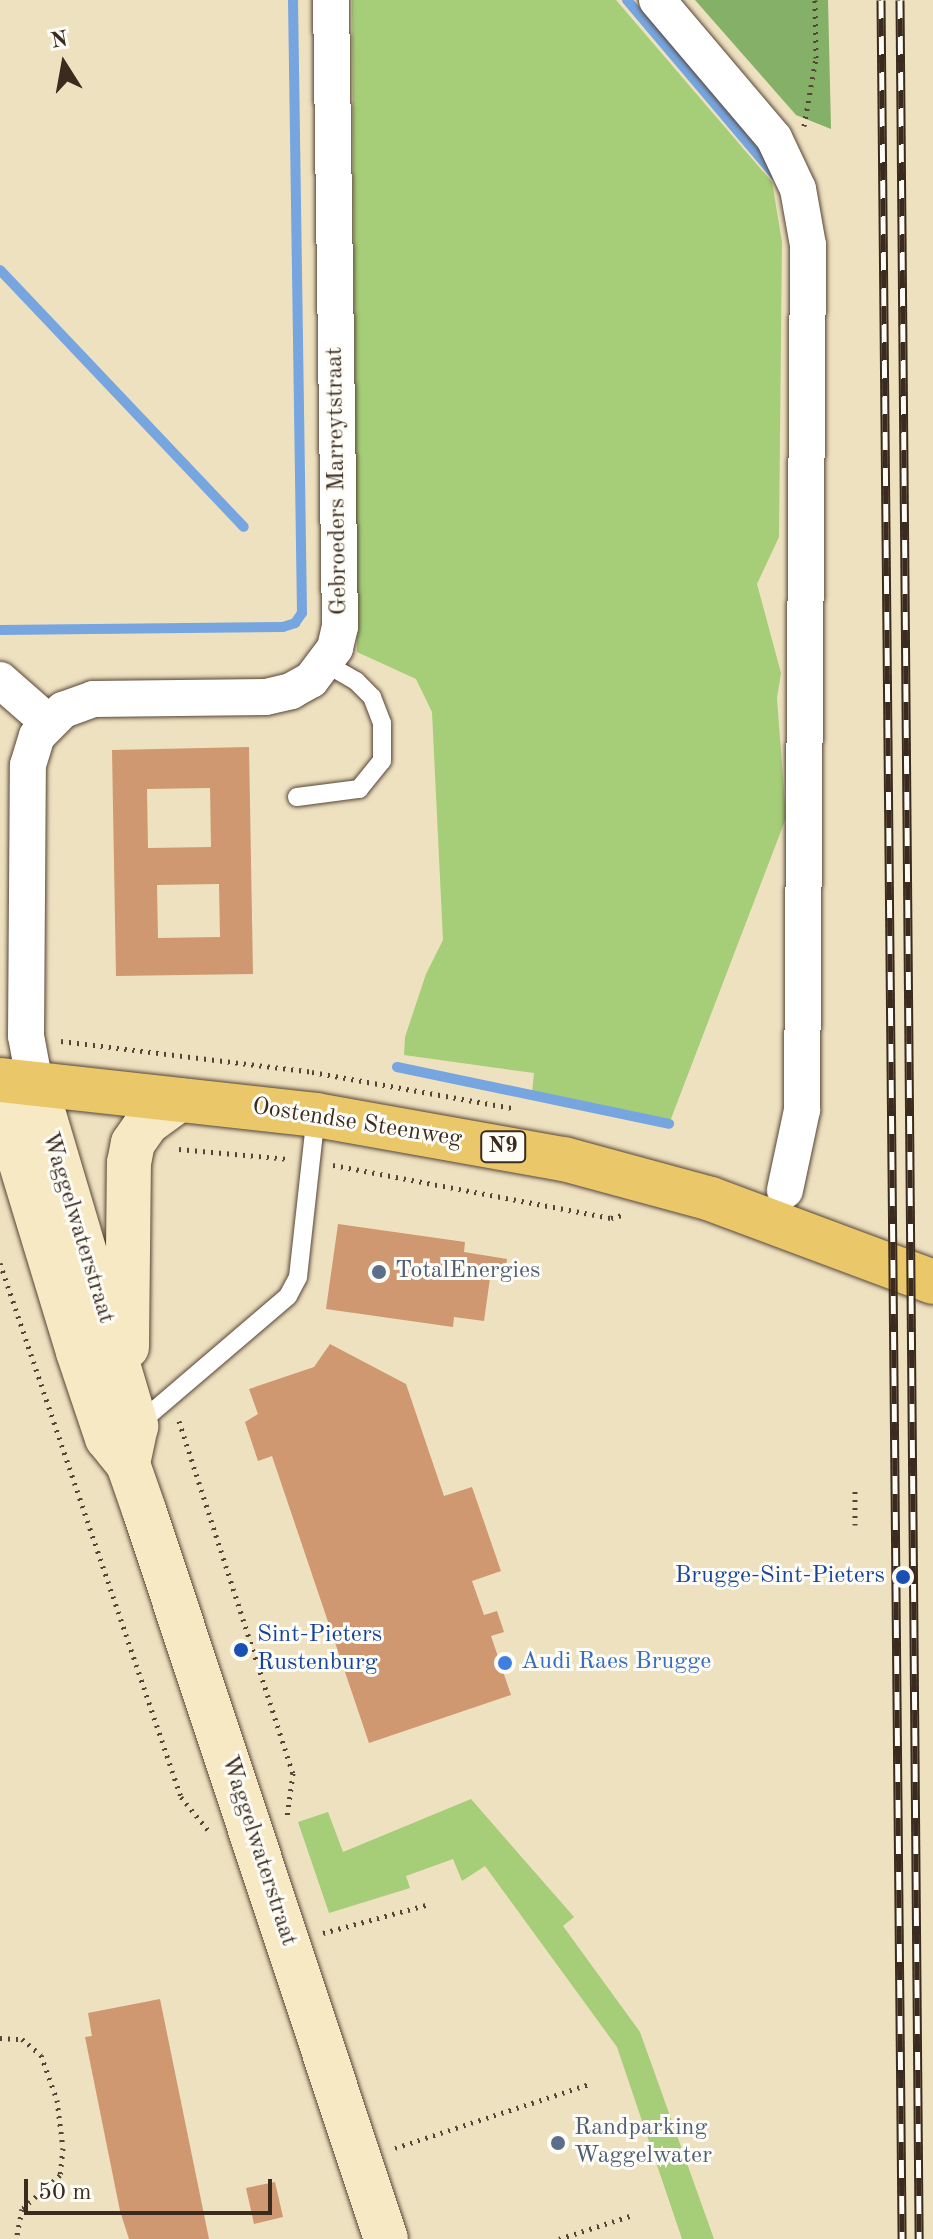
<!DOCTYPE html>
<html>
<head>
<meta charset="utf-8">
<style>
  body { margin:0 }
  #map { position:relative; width:933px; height:2239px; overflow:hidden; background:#eee1c0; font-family:"Old Standard TT",serif }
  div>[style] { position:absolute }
  .green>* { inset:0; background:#a6cd77 }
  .forest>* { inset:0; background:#84b068 }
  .stream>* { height:10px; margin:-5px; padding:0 5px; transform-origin:5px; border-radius:5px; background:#76a5df }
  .building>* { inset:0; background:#cf9870 }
  .path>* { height:5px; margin-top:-2.5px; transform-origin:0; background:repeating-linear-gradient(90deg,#564536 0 2px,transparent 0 8px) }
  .roads { filter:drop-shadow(0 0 2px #564536) drop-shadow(0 0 2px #564536) }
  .service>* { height:18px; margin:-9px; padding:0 9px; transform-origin:9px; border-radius:9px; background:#fff }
  .minor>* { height:36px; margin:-18px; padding:0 18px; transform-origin:18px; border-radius:18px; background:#fff }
  .secondary>* { height:44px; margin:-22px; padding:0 22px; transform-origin:22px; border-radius:22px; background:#f7e9c3 }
  .primary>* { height:44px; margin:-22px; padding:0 22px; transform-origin:22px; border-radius:22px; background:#eac769 }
  .rail>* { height:9px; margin-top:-4.5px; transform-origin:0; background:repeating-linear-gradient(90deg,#fdfcf7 0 18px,#3b2a1e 0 36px); box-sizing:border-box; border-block:2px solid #3b2a1e }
  .dots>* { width:22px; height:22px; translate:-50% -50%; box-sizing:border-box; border:4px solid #fdfcf7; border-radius:50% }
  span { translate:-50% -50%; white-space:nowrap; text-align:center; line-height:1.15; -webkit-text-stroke:6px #fdfcf7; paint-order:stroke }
  .shield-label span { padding:2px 6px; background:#fdfcf7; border:2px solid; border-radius:6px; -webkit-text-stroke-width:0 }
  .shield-label { font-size:22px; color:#3b2a1e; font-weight:700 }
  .street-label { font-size:24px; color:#3b2a1e }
  .service-label { font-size:24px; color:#4e5e75 }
  .left { translate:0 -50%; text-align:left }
  .transit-label { font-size:24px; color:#164399 }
  .right { translate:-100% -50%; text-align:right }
  .shop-label { font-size:24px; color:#366cbe }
  .north { position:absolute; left:24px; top:24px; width:80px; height:80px; -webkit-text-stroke:6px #fdfcf7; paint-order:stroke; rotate:349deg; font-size:22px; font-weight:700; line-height:32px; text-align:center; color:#3b2a1e }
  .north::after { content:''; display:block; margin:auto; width:28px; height:36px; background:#3b2a1e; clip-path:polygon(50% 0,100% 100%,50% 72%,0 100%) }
  .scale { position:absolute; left:24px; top:2179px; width:248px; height:36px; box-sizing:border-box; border:4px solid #3b2a1e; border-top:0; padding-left:10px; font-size:24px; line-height:28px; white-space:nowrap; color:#3b2a1e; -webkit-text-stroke:6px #fdfcf7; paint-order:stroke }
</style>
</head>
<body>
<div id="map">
  <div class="green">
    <div style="clip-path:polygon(352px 0,616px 0,772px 182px,782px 242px,779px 537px,757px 584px,781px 673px,777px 698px,786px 818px,669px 1124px,532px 1093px,534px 1073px,404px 1055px,405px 1037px,426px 974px,443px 940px,432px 712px,416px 679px,357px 652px)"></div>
    <div style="clip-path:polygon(471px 1799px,574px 1917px,563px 1926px,640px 2032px,714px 2239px,682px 2239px,617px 2047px,485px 1866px,462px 1881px,453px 1859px,406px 1876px,410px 1888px,329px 1913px,298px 1822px,328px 1812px,343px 1852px)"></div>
  </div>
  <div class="forest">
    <div style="clip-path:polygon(695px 0,828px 0,831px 129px,796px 115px)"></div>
  </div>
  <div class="stream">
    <div style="left:627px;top:0;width:229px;rotate:49.8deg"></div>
    <div style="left:0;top:270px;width:354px;rotate:46.5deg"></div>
    <div style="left:0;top:630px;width:283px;rotate:-0.6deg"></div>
    <div style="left:283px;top:627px;width:13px;rotate:-18deg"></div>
    <div style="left:295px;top:623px;width:12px;rotate:-55deg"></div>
    <div style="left:302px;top:613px;width:613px;rotate:-90.84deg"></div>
    <div style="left:397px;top:1067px;width:278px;rotate:11.8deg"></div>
  </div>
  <div class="building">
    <div style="clip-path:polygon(evenodd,249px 747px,253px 974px,116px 976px,112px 750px,249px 747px,210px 788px,211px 847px,148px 848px,147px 789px,210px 788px,249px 747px,219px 884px,220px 937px,158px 938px,157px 885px,219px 884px)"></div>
    <div style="clip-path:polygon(338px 1224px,465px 1242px,464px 1252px,507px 1259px,505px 1273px,491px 1271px,484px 1321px,454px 1317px,453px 1327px,326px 1309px)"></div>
    <div style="clip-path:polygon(330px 1344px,406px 1384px,444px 1496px,472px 1487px,501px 1571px,472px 1581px,484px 1615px,497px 1611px,504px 1632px,491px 1636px,511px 1695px,369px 1743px,272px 1456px,258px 1461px,245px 1422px,258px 1414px,249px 1389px,314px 1367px)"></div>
    <div style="clip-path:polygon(160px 1999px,209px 2239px,129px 2239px,120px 2211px,85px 2037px,92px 2036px,88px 2013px)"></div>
    <div style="clip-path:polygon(275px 2182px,283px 2217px,254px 2224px,246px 2188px)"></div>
  </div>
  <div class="path">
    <div style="left:804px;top:126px;width:69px;rotate:-80deg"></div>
    <div style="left:816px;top:58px;width:58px;rotate:-91deg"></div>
    <div style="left:61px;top:1041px;width:253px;rotate:7deg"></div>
    <div style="left:312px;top:1072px;width:204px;rotate:10.2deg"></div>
    <div style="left:179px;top:1149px;width:109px;rotate:5.2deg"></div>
    <div style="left:333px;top:1165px;width:283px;rotate:10.8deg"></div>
    <div style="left:611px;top:1218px;width:11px;rotate:-15deg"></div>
    <div style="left:0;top:1263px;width:564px;rotate:71.28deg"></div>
    <div style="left:181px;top:1797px;width:43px;rotate:50.7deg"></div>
    <div style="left:179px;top:1421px;width:370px;rotate:72.1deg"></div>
    <div style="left:293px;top:1773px;width:44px;rotate:97.8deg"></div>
    <div style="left:855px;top:1525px;width:38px;rotate:-90deg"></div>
    <div style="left:323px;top:1933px;width:111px;rotate:-15.2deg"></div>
    <div style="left:0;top:2038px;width:22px;rotate:3deg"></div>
    <div style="left:22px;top:2039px;width:25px;rotate:40deg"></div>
    <div style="left:41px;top:2055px;width:48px;rotate:70.4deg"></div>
    <div style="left:57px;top:2100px;width:48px;rotate:82.9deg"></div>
    <div style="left:63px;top:2148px;width:27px;rotate:96deg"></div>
    <div style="left:60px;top:2175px;width:51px;rotate:138.2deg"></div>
    <div style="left:22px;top:2209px;width:31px;rotate:101deg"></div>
    <div style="left:395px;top:2148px;width:205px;rotate:-18.2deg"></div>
    <div style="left:559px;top:2239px;width:78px;rotate:-18deg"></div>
  </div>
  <div class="roads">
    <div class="service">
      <div style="left:297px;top:797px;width:63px;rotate:-7.4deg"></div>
      <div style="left:359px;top:789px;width:36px;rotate:-51deg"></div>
      <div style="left:382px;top:761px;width:38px;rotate:-90deg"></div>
      <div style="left:382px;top:723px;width:28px;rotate:-111deg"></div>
      <div style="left:372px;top:697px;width:23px;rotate:-135deg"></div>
      <div style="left:356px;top:681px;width:34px;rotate:-150deg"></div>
      <div style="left:136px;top:1426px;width:200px;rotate:-40.5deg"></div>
      <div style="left:288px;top:1296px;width:21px;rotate:-62deg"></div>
      <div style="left:298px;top:1277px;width:163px;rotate:-83.7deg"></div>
    </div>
    <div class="minor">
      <div style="left:657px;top:0;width:181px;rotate:49.7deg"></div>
      <div style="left:774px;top:138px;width:56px;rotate:64.8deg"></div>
      <div style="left:798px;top:189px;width:57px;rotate:79.9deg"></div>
      <div style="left:808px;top:245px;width:865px;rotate:90.4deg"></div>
      <div style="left:802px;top:1110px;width:82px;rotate:102deg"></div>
      <div style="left:0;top:680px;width:64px;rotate:41.2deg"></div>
      <div style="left:35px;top:1084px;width:49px;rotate:-100.6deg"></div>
      <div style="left:26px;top:1036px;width:271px;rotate:-89.6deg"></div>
      <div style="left:28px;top:765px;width:30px;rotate:-73deg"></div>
      <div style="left:37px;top:736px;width:37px;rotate:-45deg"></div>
      <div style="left:63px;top:710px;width:32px;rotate:-20deg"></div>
      <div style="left:93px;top:699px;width:173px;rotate:-0.7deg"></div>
      <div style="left:266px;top:697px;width:26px;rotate:-13deg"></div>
      <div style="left:291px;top:691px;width:23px;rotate:-29deg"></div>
      <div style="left:311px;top:680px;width:40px;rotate:-53deg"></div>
      <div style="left:335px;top:648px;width:22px;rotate:-77deg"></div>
      <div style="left:340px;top:627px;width:627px;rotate:-90.82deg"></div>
    </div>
    <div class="secondary">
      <div style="left:35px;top:1084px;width:357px;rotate:73.5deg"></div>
      <div style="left:136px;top:1426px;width:39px;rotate:102deg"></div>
      <div style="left:0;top:1095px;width:269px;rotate:73.1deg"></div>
      <div style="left:78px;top:1352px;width:91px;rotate:71.4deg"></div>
      <div style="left:107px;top:1438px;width:33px;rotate:51deg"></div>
      <div style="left:128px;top:1464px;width:49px;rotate:70.8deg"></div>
      <div style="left:144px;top:1510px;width:768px;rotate:71.64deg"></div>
      <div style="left:127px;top:1347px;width:184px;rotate:-89.4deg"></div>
      <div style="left:129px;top:1163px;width:20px;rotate:-79deg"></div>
      <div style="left:133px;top:1143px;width:24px;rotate:-55deg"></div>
      <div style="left:147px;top:1123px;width:39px;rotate:-36deg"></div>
    </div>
    <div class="primary">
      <div style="left:0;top:1080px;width:318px;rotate:6.3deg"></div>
      <div style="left:316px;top:1115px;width:252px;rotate:10.1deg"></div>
      <div style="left:564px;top:1159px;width:152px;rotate:15.2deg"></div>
      <div style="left:711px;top:1199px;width:237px;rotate:20.5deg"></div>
    </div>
  </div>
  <div class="rail">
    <div style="left:881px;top:0;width:2239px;rotate:89.46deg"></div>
    <div style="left:900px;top:0;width:2239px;rotate:89.51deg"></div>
  </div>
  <div class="dots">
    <div style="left:379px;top:1272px;background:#5c6f8a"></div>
    <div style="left:903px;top:1577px;background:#1a4fb4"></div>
    <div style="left:241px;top:1650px;background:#1a4fb4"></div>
    <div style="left:505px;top:1663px;background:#3f7fe0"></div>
    <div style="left:558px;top:2143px;background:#5c6f8a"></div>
  </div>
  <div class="shield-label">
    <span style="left:503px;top:1147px">N9</span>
  </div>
  <div class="street-label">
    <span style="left:338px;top:481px;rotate:-91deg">Gebroeders Marreytstraat</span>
    <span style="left:357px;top:1124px;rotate:9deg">Oostendse Steenweg</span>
    <span style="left:77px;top:1228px;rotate:73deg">Waggelwaterstraat</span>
    <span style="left:258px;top:1851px;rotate:72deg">Waggelwaterstraat</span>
  </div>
  <div class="service-label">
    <span class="left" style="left:395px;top:1272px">TotalEnergies</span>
    <span class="left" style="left:574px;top:2143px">Randparking<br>Waggelwater</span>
  </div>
  <div class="transit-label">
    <span class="right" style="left:885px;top:1577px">Brugge-Sint-Pieters</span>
    <span class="left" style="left:257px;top:1650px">Sint-Pieters<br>Rustenburg</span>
  </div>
  <div class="shop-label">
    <span class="left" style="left:521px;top:1663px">Audi Raes Brugge</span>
  </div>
  <div class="north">N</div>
  <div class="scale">50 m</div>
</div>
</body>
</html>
